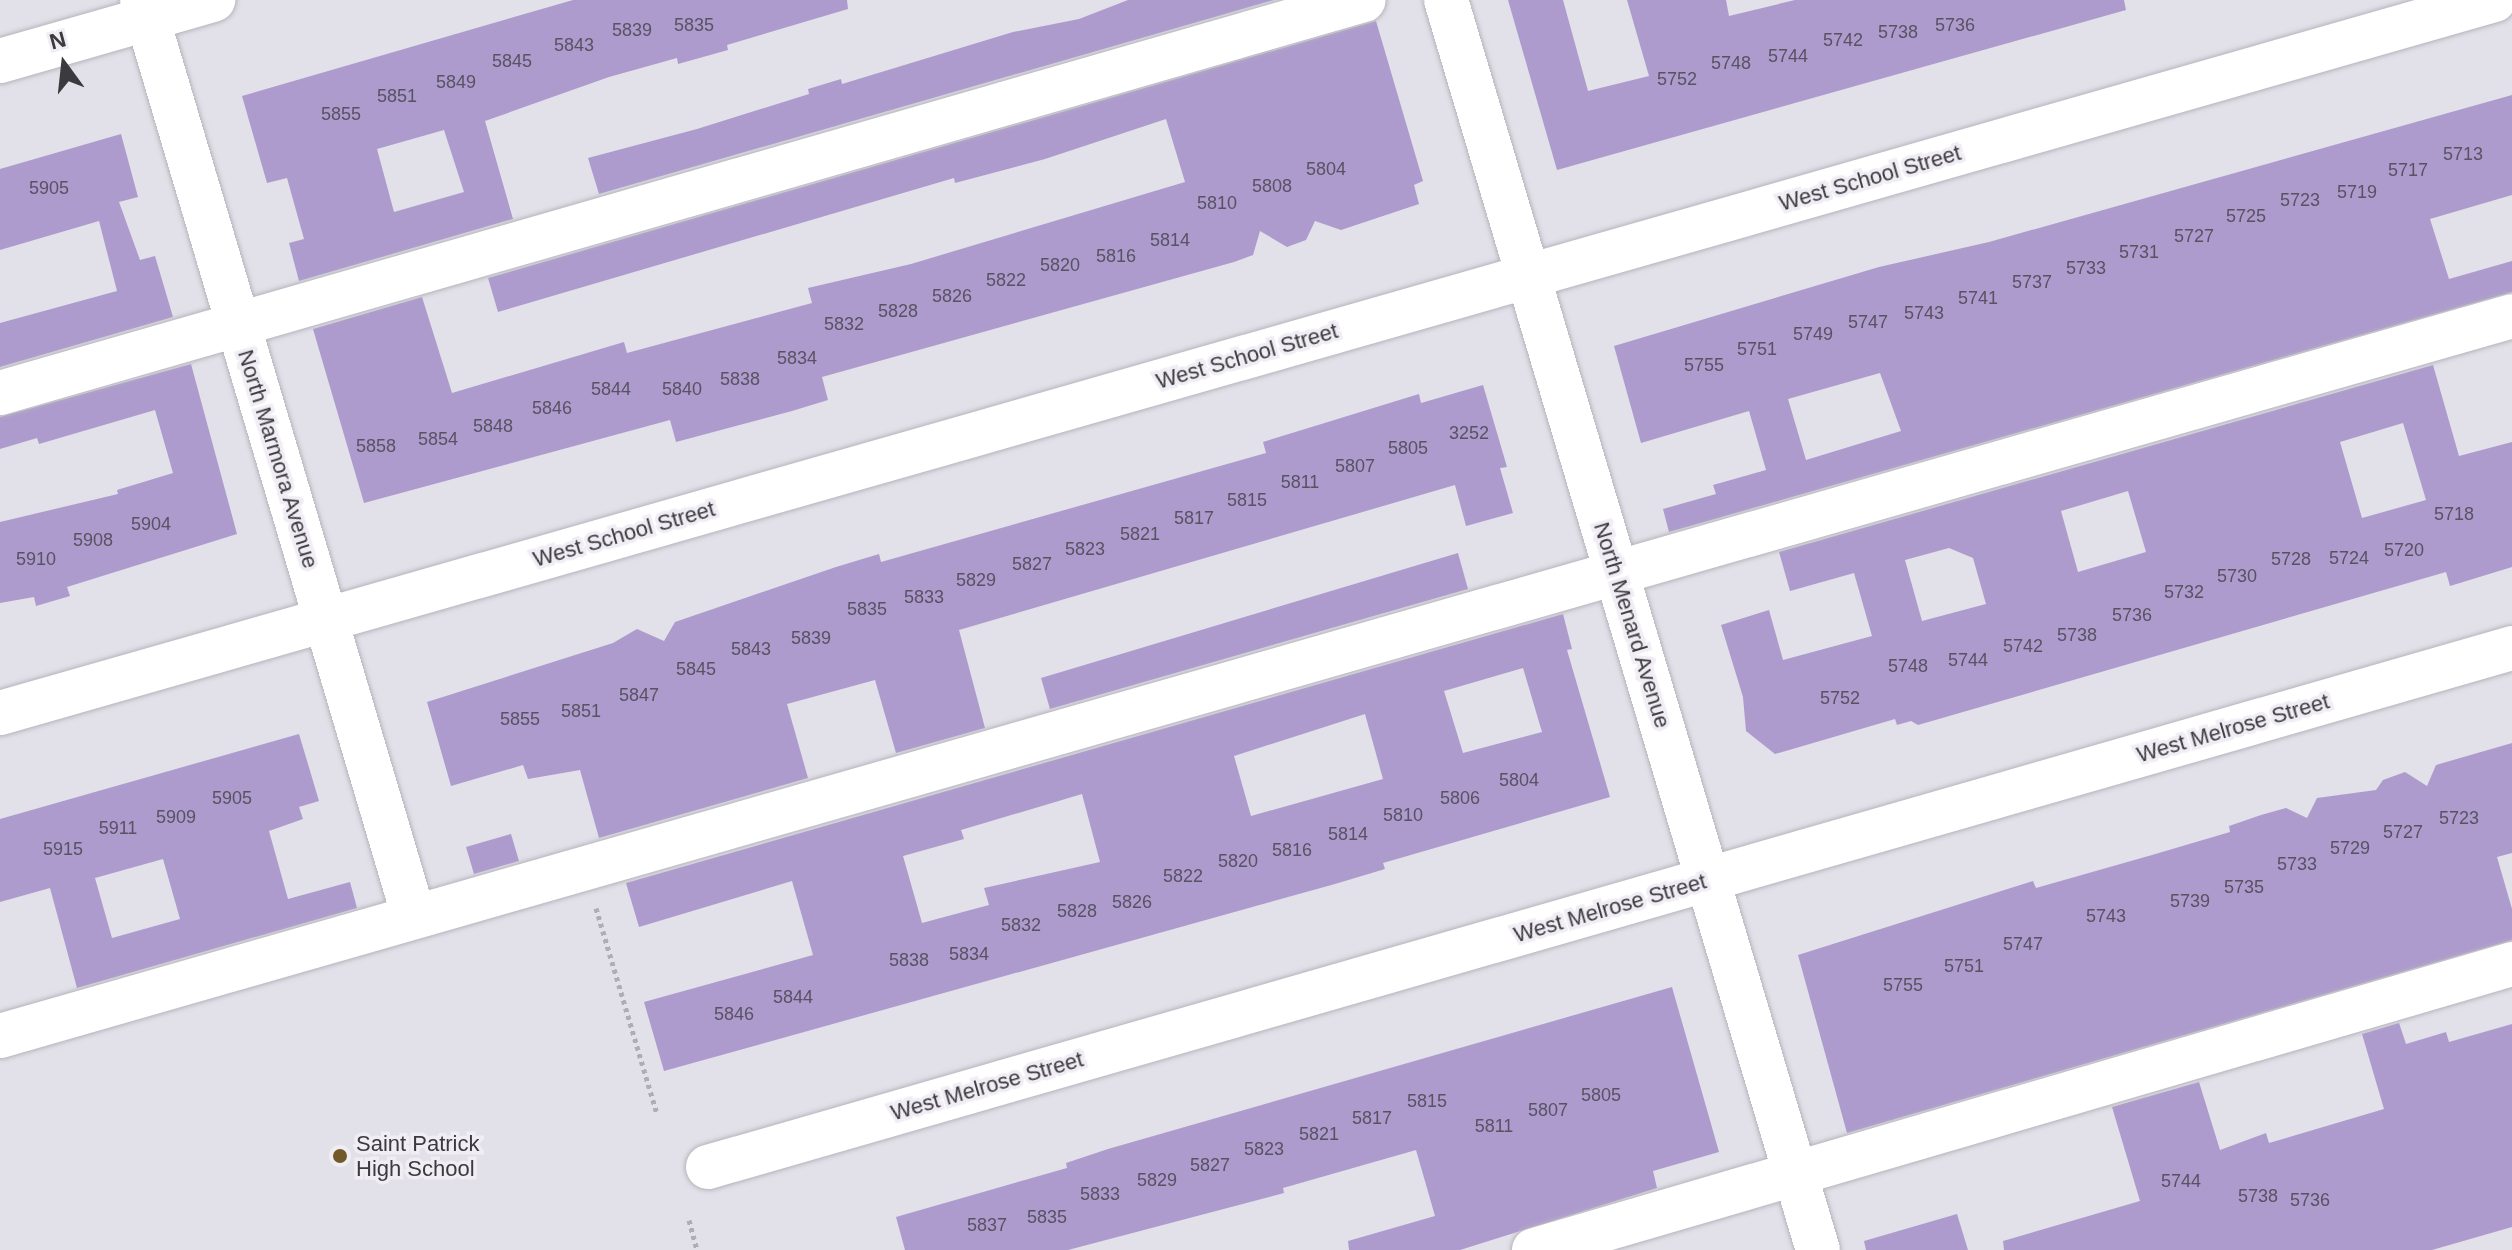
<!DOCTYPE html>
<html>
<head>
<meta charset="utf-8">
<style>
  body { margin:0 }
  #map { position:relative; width:2512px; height:1250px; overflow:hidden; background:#e2e0e8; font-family:Arial,sans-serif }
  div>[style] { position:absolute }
  .building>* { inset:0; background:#ad9bce }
  .path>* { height:5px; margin-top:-2.5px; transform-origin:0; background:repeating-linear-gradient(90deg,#aeadb3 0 4px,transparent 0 8px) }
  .roads { filter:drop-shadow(0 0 2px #b6b4bc) drop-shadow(0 0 2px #b6b4bc) }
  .minor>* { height:44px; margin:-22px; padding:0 22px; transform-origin:22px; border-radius:22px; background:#fff }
  .dots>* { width:22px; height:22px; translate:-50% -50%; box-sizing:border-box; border:4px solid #f0edf5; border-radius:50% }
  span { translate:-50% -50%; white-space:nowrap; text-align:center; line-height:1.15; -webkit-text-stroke:7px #f0edf5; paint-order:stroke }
  .number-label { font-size:18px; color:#585262 }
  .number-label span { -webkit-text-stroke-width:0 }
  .street-label { font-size:22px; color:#3b3a3e }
  .poi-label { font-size:22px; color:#3b3a3e }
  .left { translate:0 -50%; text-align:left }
  .north { position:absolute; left:24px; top:24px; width:80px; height:80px; -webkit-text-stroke:6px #f0edf5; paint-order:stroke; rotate:345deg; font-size:22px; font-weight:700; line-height:32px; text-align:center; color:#3b3a3e }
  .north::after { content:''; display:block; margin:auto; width:28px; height:36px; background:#3b3a3e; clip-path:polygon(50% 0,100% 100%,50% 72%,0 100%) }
</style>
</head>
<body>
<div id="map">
  <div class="building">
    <div style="clip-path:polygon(evenodd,573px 0,847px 0,848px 9px,727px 45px,728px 50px,678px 64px,677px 58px,609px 77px,485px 121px,513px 219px,299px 281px,289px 243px,304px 239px,287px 178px,267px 183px,242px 96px,573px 0,444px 130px,464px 192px,394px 212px,377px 149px,444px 130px)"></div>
    <div style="clip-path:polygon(1128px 0,1274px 0,599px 194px,588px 158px,697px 129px,809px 94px,808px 89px,841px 79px,842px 84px,1013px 32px,1079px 19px)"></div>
    <div style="clip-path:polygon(1508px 0,1563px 0,1588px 91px,1649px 76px,1627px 0,1726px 0,1729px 16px,1795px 0,2124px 0,2126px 10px,1557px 170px)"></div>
    <div style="clip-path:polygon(1376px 21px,1423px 181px,1414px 185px,1419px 204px,1341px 230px,1315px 221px,1306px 240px,1287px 247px,1260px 231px,1253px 255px,1234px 262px,822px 377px,828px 400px,792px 411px,676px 442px,670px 420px,364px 503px,313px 329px,422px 297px,452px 393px,624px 342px,627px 353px,812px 303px,808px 288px,911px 264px,1185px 182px,1166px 119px,1045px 159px,955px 183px,954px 178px,498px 312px,488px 278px)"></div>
    <div style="clip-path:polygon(evenodd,2512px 95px,2512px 195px,2430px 219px,2449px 279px,2512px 261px,2512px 292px,1669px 532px,1663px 509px,1716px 494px,1713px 485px,1766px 470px,1749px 411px,1641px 443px,1614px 346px,1879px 267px,1989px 242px,2512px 95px,1880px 373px,1901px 431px,1806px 460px,1788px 399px,1880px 373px)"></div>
    <div style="clip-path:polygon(121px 134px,138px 197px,119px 202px,140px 260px,155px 256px,173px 317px,0 367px,0 323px,117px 291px,99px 221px,0 250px,0 169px)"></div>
    <div style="clip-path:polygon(191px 364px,237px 534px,67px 587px,70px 596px,36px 606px,34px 597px,0 603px,0 522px,118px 494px,117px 490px,173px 473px,155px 410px,39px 444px,37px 438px,0 449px,0 417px)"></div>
    <div style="clip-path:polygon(evenodd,2433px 365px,2459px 456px,2512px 442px,2512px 567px,2450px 586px,2446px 572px,1918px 725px,1911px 721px,1897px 725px,1895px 719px,1775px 754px,1746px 731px,1743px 697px,1721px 625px,1769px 610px,1783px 660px,1872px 636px,1854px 573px,1790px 591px,1779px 552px,2433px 365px,2403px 423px,2426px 500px,2362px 518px,2340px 442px,2403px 423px,2433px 365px,2128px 491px,2146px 552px,2078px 572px,2061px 511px,2128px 491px,2433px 365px,1949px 548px,1973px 558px,1986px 604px,1922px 621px,1905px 560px,1949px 548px)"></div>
    <div style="clip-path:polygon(1483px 385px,1507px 467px,1500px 468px,1513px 513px,1466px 526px,1455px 485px,959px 630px,985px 728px,896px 753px,875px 680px,787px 704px,808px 778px,599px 838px,580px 770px,528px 779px,523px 765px,451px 786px,427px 702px,613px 643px,637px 629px,664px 641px,675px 622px,836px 567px,879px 554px,881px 562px,1266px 453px,1263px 442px,1419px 394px,1421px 403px)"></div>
    <div style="clip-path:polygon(1458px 553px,1468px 589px,1050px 709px,1041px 678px)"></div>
    <div style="clip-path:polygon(evenodd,1563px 614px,1572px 649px,1567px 650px,1610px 797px,1383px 863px,1385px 869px,1335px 884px,664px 1071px,644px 1002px,813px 955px,792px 881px,639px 927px,626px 883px,1563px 614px,1523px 668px,1542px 732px,1463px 753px,1444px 691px,1523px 668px,1563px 614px,1365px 714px,1383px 779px,1251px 816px,1234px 756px,1365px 714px,1563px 614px,1082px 794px,1100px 862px,984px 888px,989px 905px,922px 923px,903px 856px,964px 839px,961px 830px,1082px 794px)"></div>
    <div style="clip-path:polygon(evenodd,299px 734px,319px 801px,299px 807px,303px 819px,269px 831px,288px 899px,350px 882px,357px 908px,77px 988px,50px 888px,0 902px,0 819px,299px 734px,163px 859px,180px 919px,112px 938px,95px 878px,163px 859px)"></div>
    <div style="clip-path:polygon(2512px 743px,2512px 853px,2497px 857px,2512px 909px,2512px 940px,1847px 1133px,1798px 955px,2033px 881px,2036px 888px,2152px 855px,2230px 832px,2229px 826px,2261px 815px,2286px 808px,2307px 818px,2317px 798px,2376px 790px,2383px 780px,2405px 772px,2427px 786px,2436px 765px)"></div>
    <div style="clip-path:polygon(511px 834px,519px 861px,474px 874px,466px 847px)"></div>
    <div style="clip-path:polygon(1672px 987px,1719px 1152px,1653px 1171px,1657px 1188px,1460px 1250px,1349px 1250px,1348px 1241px,1435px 1216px,1416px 1150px,1283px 1188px,1284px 1193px,1068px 1250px,905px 1250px,896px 1217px,1067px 1168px,1066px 1163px,1108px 1149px)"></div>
    <div style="clip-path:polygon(2399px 1023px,2406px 1044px,2446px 1032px,2449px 1042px,2512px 1024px,2512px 1227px,2432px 1250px,2004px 1250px,2003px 1241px,2140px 1201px,2112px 1107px,2199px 1082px,2220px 1150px,2266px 1133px,2269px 1143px,2384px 1109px,2362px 1034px)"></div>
    <div style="clip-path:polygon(1957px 1214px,1968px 1250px,1866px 1250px,1864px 1241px)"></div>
  </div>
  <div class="path">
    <div style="left:596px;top:908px;width:215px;rotate:73.5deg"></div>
    <div style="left:689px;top:1220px;width:31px;rotate:75deg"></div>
  </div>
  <div class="roads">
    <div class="minor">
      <div style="left:142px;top:0;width:956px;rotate:73.48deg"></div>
      <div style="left:1446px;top:0;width:1304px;rotate:73.43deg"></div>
      <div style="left:0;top:61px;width:222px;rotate:-16deg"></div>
      <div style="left:0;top:393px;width:1419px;rotate:-16.07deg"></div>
      <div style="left:0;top:713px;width:2594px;rotate:-15.95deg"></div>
      <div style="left:0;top:1036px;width:2613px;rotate:-15.99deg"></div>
      <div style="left:708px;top:1167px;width:1877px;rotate:-16.05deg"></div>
      <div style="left:1534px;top:1250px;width:1019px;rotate:-16.3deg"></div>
    </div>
  </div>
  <div class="dots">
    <div style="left:340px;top:1156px;background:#71592a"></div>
  </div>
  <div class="number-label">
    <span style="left:694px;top:25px">5835</span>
    <span style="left:1955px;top:25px">5736</span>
    <span style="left:632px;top:30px">5839</span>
    <span style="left:1898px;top:32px">5738</span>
    <span style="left:1843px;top:40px">5742</span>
    <span style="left:574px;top:45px">5843</span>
    <span style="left:1788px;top:56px">5744</span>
    <span style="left:512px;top:61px">5845</span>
    <span style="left:1731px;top:63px">5748</span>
    <span style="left:1677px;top:79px">5752</span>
    <span style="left:456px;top:82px">5849</span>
    <span style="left:397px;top:96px">5851</span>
    <span style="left:341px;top:114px">5855</span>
    <span style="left:2463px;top:154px">5713</span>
    <span style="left:1326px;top:169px">5804</span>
    <span style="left:2408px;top:170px">5717</span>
    <span style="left:1272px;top:186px">5808</span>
    <span style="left:49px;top:188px">5905</span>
    <span style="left:2357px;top:192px">5719</span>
    <span style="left:2300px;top:200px">5723</span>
    <span style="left:1217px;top:203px">5810</span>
    <span style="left:2246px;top:216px">5725</span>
    <span style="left:2194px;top:236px">5727</span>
    <span style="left:1170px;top:240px">5814</span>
    <span style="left:2139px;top:252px">5731</span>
    <span style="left:1116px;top:256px">5816</span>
    <span style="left:1060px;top:265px">5820</span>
    <span style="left:2086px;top:268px">5733</span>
    <span style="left:1006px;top:280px">5822</span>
    <span style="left:2032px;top:282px">5737</span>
    <span style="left:952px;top:296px">5826</span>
    <span style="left:1978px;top:298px">5741</span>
    <span style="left:898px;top:311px">5828</span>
    <span style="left:1924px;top:313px">5743</span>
    <span style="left:1868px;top:322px">5747</span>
    <span style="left:844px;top:324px">5832</span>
    <span style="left:1813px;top:334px">5749</span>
    <span style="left:1757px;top:349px">5751</span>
    <span style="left:797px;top:358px">5834</span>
    <span style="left:1704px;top:365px">5755</span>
    <span style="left:740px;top:379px">5838</span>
    <span style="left:611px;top:389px">5844</span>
    <span style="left:682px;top:389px">5840</span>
    <span style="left:552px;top:408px">5846</span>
    <span style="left:493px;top:426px">5848</span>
    <span style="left:1469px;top:433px">3252</span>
    <span style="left:438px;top:439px">5854</span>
    <span style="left:376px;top:446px">5858</span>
    <span style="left:1408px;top:448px">5805</span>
    <span style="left:1355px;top:466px">5807</span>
    <span style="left:1300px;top:482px">5811</span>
    <span style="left:1247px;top:500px">5815</span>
    <span style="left:2454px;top:514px">5718</span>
    <span style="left:1194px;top:518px">5817</span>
    <span style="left:151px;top:524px">5904</span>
    <span style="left:1140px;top:534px">5821</span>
    <span style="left:93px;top:540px">5908</span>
    <span style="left:1085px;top:549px">5823</span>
    <span style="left:2404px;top:550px">5720</span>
    <span style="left:2349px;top:558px">5724</span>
    <span style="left:36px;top:559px">5910</span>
    <span style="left:2291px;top:559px">5728</span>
    <span style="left:1032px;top:564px">5827</span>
    <span style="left:2237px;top:576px">5730</span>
    <span style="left:976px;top:580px">5829</span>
    <span style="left:2184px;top:592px">5732</span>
    <span style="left:924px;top:597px">5833</span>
    <span style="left:867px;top:609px">5835</span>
    <span style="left:2132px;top:615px">5736</span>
    <span style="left:2077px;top:635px">5738</span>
    <span style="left:811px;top:638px">5839</span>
    <span style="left:2023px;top:646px">5742</span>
    <span style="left:751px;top:649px">5843</span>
    <span style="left:1968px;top:660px">5744</span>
    <span style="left:1908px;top:666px">5748</span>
    <span style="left:696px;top:669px">5845</span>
    <span style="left:639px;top:695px">5847</span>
    <span style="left:1840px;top:698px">5752</span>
    <span style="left:581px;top:711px">5851</span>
    <span style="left:520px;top:719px">5855</span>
    <span style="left:1519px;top:780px">5804</span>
    <span style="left:232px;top:798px">5905</span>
    <span style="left:1460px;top:798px">5806</span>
    <span style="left:1403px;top:815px">5810</span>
    <span style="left:176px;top:817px">5909</span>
    <span style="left:2459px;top:818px">5723</span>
    <span style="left:118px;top:828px">5911</span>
    <span style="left:2403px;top:832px">5727</span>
    <span style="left:1348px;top:834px">5814</span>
    <span style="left:2350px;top:848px">5729</span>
    <span style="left:63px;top:849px">5915</span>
    <span style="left:1292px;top:850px">5816</span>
    <span style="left:1238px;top:861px">5820</span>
    <span style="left:2297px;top:864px">5733</span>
    <span style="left:1183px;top:876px">5822</span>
    <span style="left:2244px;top:887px">5735</span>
    <span style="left:2190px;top:901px">5739</span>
    <span style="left:1132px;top:902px">5826</span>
    <span style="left:1077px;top:911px">5828</span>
    <span style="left:2106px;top:916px">5743</span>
    <span style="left:1021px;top:925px">5832</span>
    <span style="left:2023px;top:944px">5747</span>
    <span style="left:969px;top:954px">5834</span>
    <span style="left:909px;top:960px">5838</span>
    <span style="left:1964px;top:966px">5751</span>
    <span style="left:1903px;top:985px">5755</span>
    <span style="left:793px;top:997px">5844</span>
    <span style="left:734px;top:1014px">5846</span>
    <span style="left:1601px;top:1095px">5805</span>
    <span style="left:1427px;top:1101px">5815</span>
    <span style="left:1548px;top:1110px">5807</span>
    <span style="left:1372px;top:1118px">5817</span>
    <span style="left:1494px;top:1126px">5811</span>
    <span style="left:1319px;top:1134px">5821</span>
    <span style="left:1264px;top:1149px">5823</span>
    <span style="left:1210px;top:1165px">5827</span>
    <span style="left:1157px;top:1180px">5829</span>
    <span style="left:2181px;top:1181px">5744</span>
    <span style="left:1100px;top:1194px">5833</span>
    <span style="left:2258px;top:1196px">5738</span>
    <span style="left:2310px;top:1200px">5736</span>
    <span style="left:1047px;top:1217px">5835</span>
    <span style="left:987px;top:1225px">5837</span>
  </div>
  <div class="street-label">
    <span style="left:1870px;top:178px;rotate:-16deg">West School Street</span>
    <span style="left:1247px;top:356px;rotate:-16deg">West School Street</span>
    <span style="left:278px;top:459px;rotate:73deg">North Marmora Avenue</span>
    <span style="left:624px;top:534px;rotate:-16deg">West School Street</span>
    <span style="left:1632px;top:625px;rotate:73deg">North Menard Avenue</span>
    <span style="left:2233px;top:728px;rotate:-16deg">West Melrose Street</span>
    <span style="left:1610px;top:908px;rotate:-16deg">West Melrose Street</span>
    <span style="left:987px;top:1086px;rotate:-16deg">West Melrose Street</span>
  </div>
  <div class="poi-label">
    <span class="left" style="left:356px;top:1156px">Saint Patrick<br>High School</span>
  </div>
  <div class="north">N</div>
</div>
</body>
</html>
